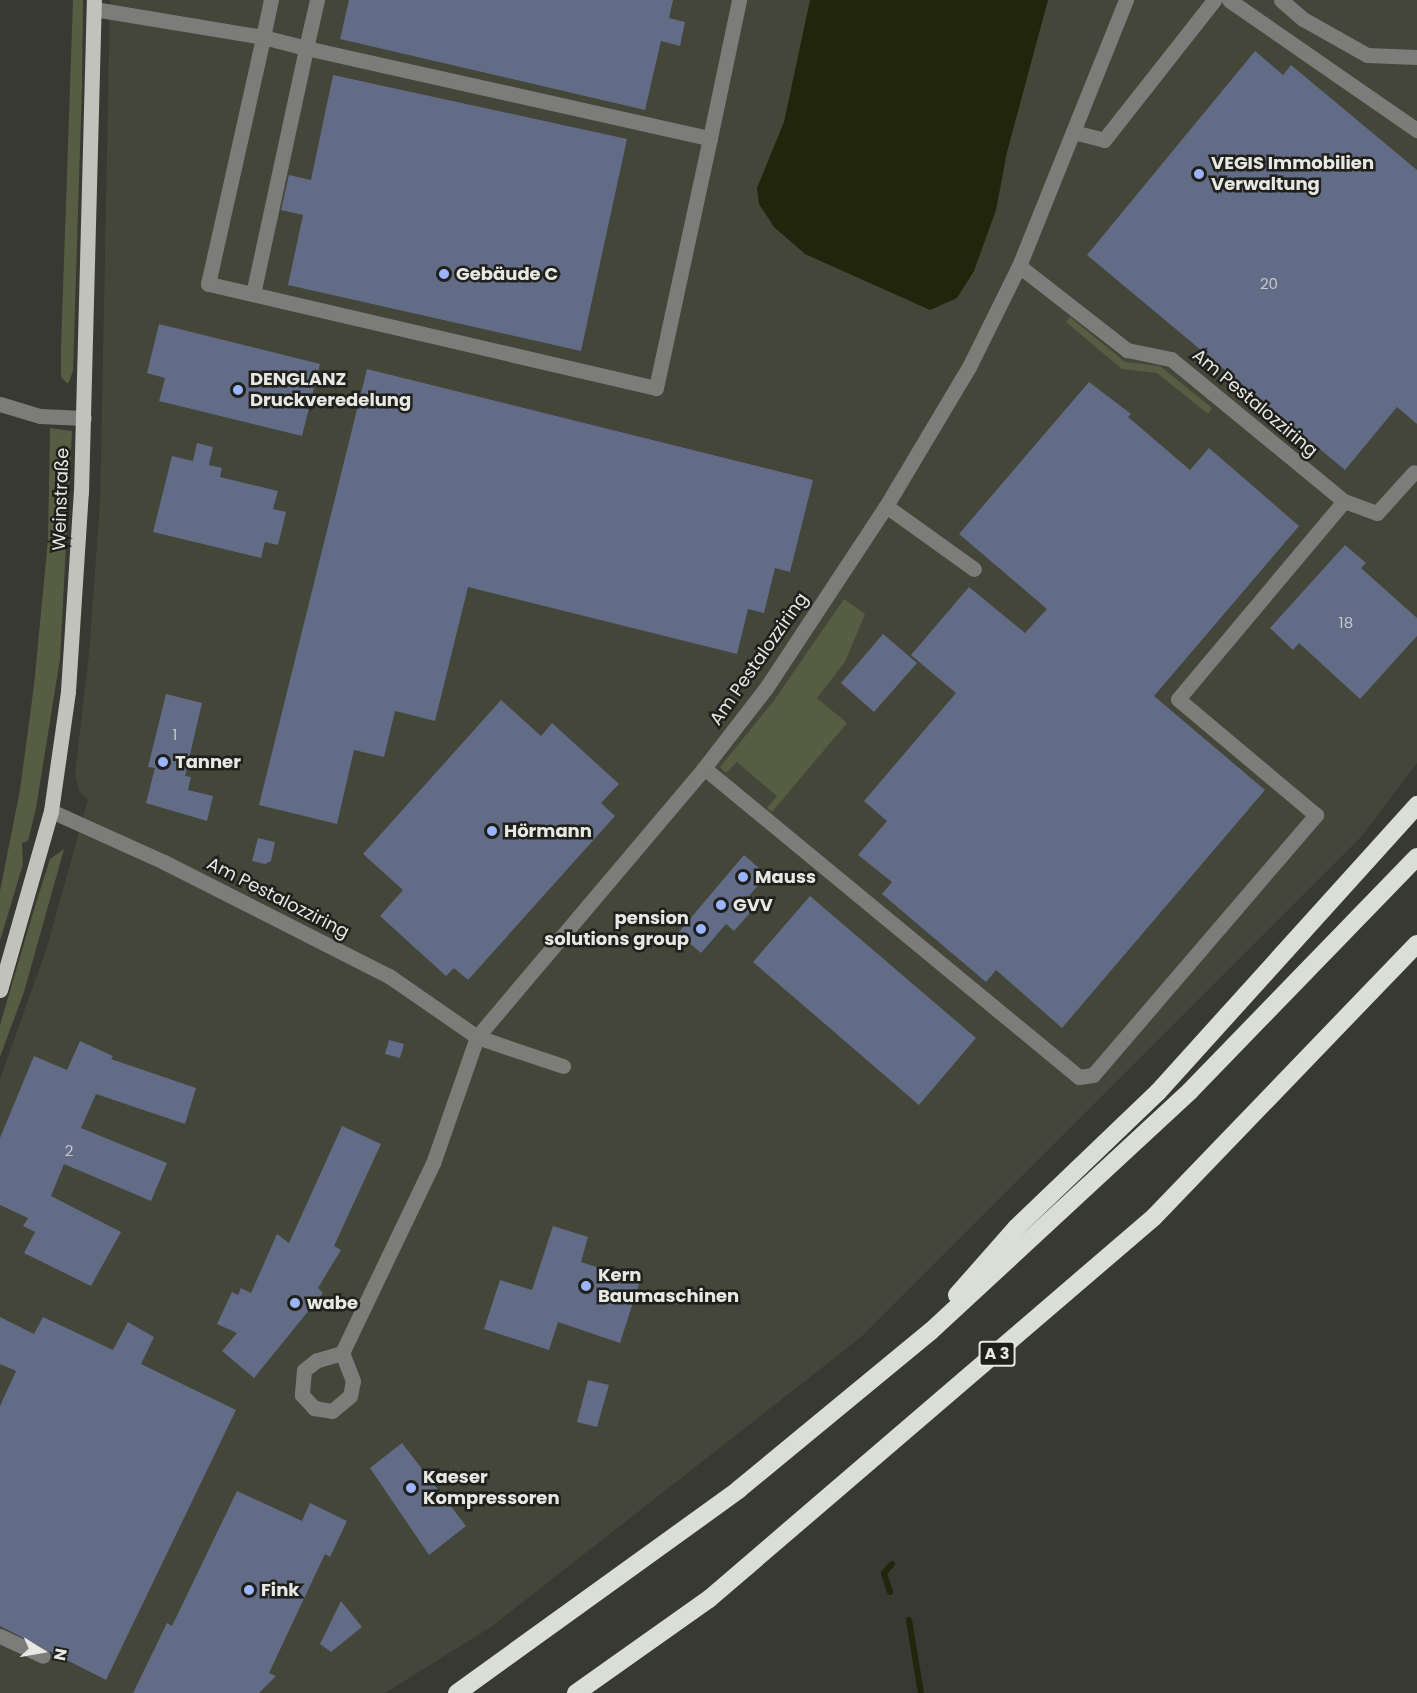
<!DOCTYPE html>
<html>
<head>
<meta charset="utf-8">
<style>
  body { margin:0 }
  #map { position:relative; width:1417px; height:1693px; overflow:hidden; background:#373932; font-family:Poppins,sans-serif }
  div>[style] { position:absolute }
  .built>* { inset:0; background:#434639 }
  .green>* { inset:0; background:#575d43 }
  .water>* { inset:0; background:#20250b }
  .stream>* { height:6px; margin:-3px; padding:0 3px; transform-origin:3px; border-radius:3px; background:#20250b }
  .building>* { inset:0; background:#626c86 }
  .minor>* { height:15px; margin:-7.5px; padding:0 7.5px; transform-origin:7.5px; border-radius:7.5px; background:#7c7d7a }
  .major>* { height:15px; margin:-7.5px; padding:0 7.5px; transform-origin:7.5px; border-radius:7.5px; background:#c0c2bb }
  .highway>* { height:18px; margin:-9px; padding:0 9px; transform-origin:9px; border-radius:9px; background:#dbded5 }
  .dots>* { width:16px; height:16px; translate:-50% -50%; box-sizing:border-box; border:3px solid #1f1f1c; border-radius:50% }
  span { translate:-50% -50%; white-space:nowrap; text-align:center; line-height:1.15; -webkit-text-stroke:5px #1f1f1c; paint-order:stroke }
  .number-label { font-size:15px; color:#c6c9cc }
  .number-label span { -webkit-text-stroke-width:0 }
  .shield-label span { padding:2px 4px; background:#1f1f1c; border:2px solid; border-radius:4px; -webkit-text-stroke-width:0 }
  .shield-label { font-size:16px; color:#e7e8e3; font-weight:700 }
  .poi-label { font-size:18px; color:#e7e8e3; font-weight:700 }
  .left { translate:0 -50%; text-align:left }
  .right { translate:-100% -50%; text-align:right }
  .street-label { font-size:18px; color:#e7e8e3 }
  .north { position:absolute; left:12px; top:1621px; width:60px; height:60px; -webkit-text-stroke:4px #1f1f1c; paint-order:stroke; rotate:101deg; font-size:16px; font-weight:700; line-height:24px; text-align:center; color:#e7e8e3 }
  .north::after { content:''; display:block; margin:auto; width:21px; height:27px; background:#e7e8e3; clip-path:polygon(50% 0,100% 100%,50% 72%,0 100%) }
</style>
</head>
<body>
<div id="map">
  <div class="built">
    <div style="clip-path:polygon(110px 0,1417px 0,1417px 763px,1361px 837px,860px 1338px,491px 1627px,385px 1693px,0 1693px,0 1079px,46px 950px,88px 800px,79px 791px,75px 772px,89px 654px,100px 503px)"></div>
  </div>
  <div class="green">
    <div style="clip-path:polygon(73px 0,83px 0,82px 84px,73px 371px,68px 384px,61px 377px,61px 347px)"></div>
    <div style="clip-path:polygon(1070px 317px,1125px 362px,1160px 366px,1212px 408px,1208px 414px,1157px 373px,1122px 369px,1066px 322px)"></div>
    <div style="clip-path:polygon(50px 428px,72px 431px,60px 659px,36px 808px,28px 841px,22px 843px,23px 864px,0 941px,0 891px,20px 790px,34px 685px,48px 540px)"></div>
    <div style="clip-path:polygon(844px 599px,865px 614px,845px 662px,817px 698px,847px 723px,772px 812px,767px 808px,777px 796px,737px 762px,726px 773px,720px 767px,773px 702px)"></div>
    <div style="clip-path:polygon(64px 849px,24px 992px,0 1057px,0 1025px,35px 906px,50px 859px)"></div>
  </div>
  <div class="water">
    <div style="clip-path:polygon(810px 0,1048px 0,1007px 152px,996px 210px,974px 271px,957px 298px,930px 310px,805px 254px,774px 227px,759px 204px,757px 188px,784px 122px)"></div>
  </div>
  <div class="stream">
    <div style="left:890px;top:1592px;width:20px;rotate:-108deg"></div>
    <div style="left:884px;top:1573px;width:12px;rotate:-48deg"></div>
    <div style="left:909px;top:1620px;width:74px;rotate:80.7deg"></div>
  </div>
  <div class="building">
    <div style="clip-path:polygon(349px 0,673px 0,669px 18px,685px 22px,680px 46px,661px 41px,645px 110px,340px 39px)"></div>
    <div style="clip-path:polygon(1255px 51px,1283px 75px,1291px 65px,1417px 170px,1417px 424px,1397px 407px,1345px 470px,1087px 255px)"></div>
    <div style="clip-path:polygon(333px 75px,627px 139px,581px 351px,288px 285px,303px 215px,281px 210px,289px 175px,311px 180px)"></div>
    <div style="clip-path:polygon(159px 324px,320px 364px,302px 436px,159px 401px,165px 378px,147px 373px)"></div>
    <div style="clip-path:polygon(367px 369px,813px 480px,790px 572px,775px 568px,764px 613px,748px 609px,737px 654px,468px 587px,435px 721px,395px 711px,384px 757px,354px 750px,337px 824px,259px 805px)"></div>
    <div style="clip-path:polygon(1089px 382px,1131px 414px,1128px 417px,1190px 470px,1209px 448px,1299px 526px,1154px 696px,1265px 790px,1062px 1028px,996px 970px,986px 982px,882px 894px,892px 882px,858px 855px,887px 821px,864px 801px,956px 693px,911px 655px,969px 587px,1025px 633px,1047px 609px,959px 534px)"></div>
    <div style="clip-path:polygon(197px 443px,213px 447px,209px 465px,222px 468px,220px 477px,278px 491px,273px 509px,286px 512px,278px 545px,265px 542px,261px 558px,153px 532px,172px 456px,193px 461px)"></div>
    <div style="clip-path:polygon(1345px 545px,1366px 563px,1361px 568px,1417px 618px,1417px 636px,1360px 699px,1299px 643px,1293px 650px,1270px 628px)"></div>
    <div style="clip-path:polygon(883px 634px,917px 663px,874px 712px,841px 683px)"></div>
    <div style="clip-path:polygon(166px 694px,202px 703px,185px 776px,191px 777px,188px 790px,213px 796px,207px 821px,146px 803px,155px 768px,148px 767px)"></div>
    <div style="clip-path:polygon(501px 700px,541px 736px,552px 723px,619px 784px,601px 803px,615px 816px,468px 980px,454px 968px,446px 976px,380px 916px,403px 890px,363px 854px)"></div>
    <div style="clip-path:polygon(258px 838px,275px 842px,271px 861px,265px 864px,252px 861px)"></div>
    <div style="clip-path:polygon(744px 855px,767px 875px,748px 897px,757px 905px,734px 931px,726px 924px,701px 953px,678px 933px)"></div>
    <div style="clip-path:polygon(810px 896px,976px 1038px,919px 1105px,753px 962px)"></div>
    <div style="clip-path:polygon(389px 1040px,404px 1044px,400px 1058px,385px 1054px)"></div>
    <div style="clip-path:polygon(80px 1041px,113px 1056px,111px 1059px,196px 1088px,185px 1124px,96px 1094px,81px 1128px,167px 1163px,151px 1201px,64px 1164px,51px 1196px,121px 1232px,91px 1286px,24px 1253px,35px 1232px,23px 1226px,28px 1218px,0 1205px,0 1138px,34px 1056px,67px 1070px)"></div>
    <div style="clip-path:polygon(342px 1126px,381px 1144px,334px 1246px,341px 1250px,318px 1288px,323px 1293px,254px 1378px,222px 1351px,237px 1333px,217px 1324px,232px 1292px,238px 1295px,241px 1288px,251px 1293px,277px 1234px,289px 1243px)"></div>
    <div style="clip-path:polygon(553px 1226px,588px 1237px,581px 1262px,640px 1281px,620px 1343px,558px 1322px,549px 1350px,484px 1329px,500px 1280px,532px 1290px)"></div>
    <div style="clip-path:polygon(0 1317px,34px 1334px,43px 1317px,113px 1350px,128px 1322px,154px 1337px,141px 1364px,236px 1410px,106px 1680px,0 1626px,0 1406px,16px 1371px,0 1364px)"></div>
    <div style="clip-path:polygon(588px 1380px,609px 1385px,597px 1427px,577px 1422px)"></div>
    <div style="clip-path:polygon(402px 1443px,466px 1526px,429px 1555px,370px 1468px)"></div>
    <div style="clip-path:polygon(237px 1491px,302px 1521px,310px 1503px,347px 1521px,330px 1557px,325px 1554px,269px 1673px,276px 1676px,259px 1693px,133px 1693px,167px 1623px,172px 1626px)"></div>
    <div style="clip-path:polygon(341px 1601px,362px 1627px,331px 1652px,320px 1644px)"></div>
  </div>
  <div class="minor">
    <div style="left:1229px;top:0;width:229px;rotate:34.7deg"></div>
    <div style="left:1281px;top:0;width:29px;rotate:41deg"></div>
    <div style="left:1303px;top:19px;width:73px;rotate:29.4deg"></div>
    <div style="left:1367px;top:55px;width:50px;rotate:2.3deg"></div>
    <div style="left:94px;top:9px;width:171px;rotate:9.4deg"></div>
    <div style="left:263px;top:37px;width:38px;rotate:-78deg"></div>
    <div style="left:1073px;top:132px;width:32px;rotate:14deg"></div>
    <div style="left:1104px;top:140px;width:178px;rotate:-51.8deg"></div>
    <div style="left:710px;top:138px;width:141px;rotate:-78.1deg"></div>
    <div style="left:1019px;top:266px;width:137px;rotate:37.9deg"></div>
    <div style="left:1127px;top:350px;width:45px;rotate:11.6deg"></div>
    <div style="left:1171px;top:359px;width:224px;rotate:39.4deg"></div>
    <div style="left:1344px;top:501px;width:35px;rotate:20deg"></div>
    <div style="left:1377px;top:513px;width:55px;rotate:-47.9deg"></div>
    <div style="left:253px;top:294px;width:252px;rotate:-77.8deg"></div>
    <div style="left:306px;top:48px;width:414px;rotate:12.6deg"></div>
    <div style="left:710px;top:138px;width:256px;rotate:102.2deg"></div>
    <div style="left:656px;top:388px;width:460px;rotate:-166.9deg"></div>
    <div style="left:208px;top:284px;width:253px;rotate:-77.4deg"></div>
    <div style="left:263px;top:37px;width:44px;rotate:14.3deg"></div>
    <div style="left:306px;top:48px;width:49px;rotate:-77.1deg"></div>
    <div style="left:0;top:404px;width:42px;rotate:16.7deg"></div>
    <div style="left:40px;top:416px;width:44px;rotate:2.6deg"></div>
    <div style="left:886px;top:506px;width:108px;rotate:35.6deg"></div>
    <div style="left:704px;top:768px;width:486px;rotate:39.5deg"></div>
    <div style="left:1079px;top:1077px;width:14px;rotate:-8deg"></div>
    <div style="left:1093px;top:1075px;width:343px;rotate:-49.4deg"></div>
    <div style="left:1316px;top:815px;width:180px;rotate:-140deg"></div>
    <div style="left:1178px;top:699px;width:258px;rotate:-50deg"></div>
    <div style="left:51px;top:811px;width:124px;rotate:24.3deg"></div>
    <div style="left:164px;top:862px;width:252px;rotate:26.9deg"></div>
    <div style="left:389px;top:976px;width:107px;rotate:34.7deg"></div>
    <div style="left:477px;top:1037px;width:133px;rotate:109.2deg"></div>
    <div style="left:433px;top:1163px;width:211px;rotate:115.6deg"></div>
    <div style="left:342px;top:1353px;width:26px;rotate:164deg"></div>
    <div style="left:317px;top:1360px;width:16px;rotate:142deg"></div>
    <div style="left:304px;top:1370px;width:25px;rotate:95deg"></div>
    <div style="left:302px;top:1395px;width:18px;rotate:47deg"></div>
    <div style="left:314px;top:1408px;width:18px;rotate:9deg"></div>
    <div style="left:332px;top:1411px;width:23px;rotate:-40deg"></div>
    <div style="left:350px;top:1396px;width:15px;rotate:-79deg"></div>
    <div style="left:353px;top:1381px;width:30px;rotate:-111deg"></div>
    <div style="left:563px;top:1066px;width:91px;rotate:-161.4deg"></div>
    <div style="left:477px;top:1037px;width:352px;rotate:-49.8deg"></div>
    <div style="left:704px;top:768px;width:101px;rotate:-52.2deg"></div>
    <div style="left:766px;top:688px;width:218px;rotate:-56.6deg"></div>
    <div style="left:886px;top:506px;width:162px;rotate:-59.2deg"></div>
    <div style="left:969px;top:367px;width:113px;rotate:-63.7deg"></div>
    <div style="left:1019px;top:266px;width:287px;rotate:-68.1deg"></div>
    <div style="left:0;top:1636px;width:47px;rotate:24.9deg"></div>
  </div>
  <div class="major">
    <div style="left:0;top:990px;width:186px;rotate:-74.1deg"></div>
    <div style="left:51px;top:811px;width:121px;rotate:-81.9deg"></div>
    <div style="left:68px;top:691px;width:199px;rotate:-86.3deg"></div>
    <div style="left:81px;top:492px;width:492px;rotate:-88.5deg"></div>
  </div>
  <div class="highway">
    <div style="left:957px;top:1295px;width:89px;rotate:-48.6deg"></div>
    <div style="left:1016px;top:1228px;width:197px;rotate:-43.8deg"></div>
    <div style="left:1158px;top:1092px;width:387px;rotate:-47.9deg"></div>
    <div style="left:457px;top:1693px;width:347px;rotate:-35.8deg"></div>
    <div style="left:738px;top:1490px;width:250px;rotate:-39.5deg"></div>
    <div style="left:931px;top:1331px;width:353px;rotate:-42.8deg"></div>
    <div style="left:1190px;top:1091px;width:326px;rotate:-45.9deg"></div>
    <div style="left:576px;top:1693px;width:163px;rotate:-35.3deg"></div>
    <div style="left:709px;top:1599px;width:586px;rotate:-40.64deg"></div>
    <div style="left:1154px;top:1217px;width:379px;rotate:-46.1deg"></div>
  </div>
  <div class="dots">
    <div style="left:1199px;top:174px;background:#9bb4fd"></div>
    <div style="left:444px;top:274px;background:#9bb4fd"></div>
    <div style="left:238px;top:390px;background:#9bb4fd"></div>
    <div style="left:163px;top:762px;background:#9bb4fd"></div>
    <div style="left:492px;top:831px;background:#9bb4fd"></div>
    <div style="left:743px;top:877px;background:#9bb4fd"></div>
    <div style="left:721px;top:905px;background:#9bb4fd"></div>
    <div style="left:701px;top:929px;background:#9bb4fd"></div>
    <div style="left:586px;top:1286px;background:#9bb4fd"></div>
    <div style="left:295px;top:1303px;background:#9bb4fd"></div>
    <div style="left:411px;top:1488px;background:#9bb4fd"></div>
    <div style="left:249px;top:1590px;background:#9bb4fd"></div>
  </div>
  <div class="number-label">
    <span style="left:1269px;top:284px">20</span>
    <span style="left:1346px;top:623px">18</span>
    <span style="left:175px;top:735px">1</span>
    <span style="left:69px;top:1151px">2</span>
  </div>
  <div class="shield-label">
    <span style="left:997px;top:1354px">A 3</span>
  </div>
  <div class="poi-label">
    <span class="left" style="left:1211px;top:174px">VEGIS Immobilien<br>Verwaltung</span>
    <span class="left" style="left:456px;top:274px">Gebäude C</span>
    <span class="left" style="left:250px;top:390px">DENGLANZ<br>Druckveredelung</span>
    <span class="left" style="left:175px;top:762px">Tanner</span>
    <span class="left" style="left:504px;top:831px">Hörmann</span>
    <span class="left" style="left:755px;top:877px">Mauss</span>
    <span class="left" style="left:733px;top:905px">GVV</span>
    <span class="right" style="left:689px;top:929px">pension<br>solutions group</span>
    <span class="left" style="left:598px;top:1286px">Kern<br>Baumaschinen</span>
    <span class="left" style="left:307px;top:1303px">wabe</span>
    <span class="left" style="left:423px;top:1488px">Kaeser<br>Kompressoren</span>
    <span class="left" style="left:261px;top:1590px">Fink</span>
  </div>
  <div class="street-label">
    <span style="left:1255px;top:403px;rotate:40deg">Am Pestalozziring</span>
    <span style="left:61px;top:499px;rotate:-88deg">Weinstraße</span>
    <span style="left:759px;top:659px;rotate:-55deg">Am Pestalozziring</span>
    <span style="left:278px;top:898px;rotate:27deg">Am Pestalozziring</span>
  </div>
  <div class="north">N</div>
</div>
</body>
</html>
